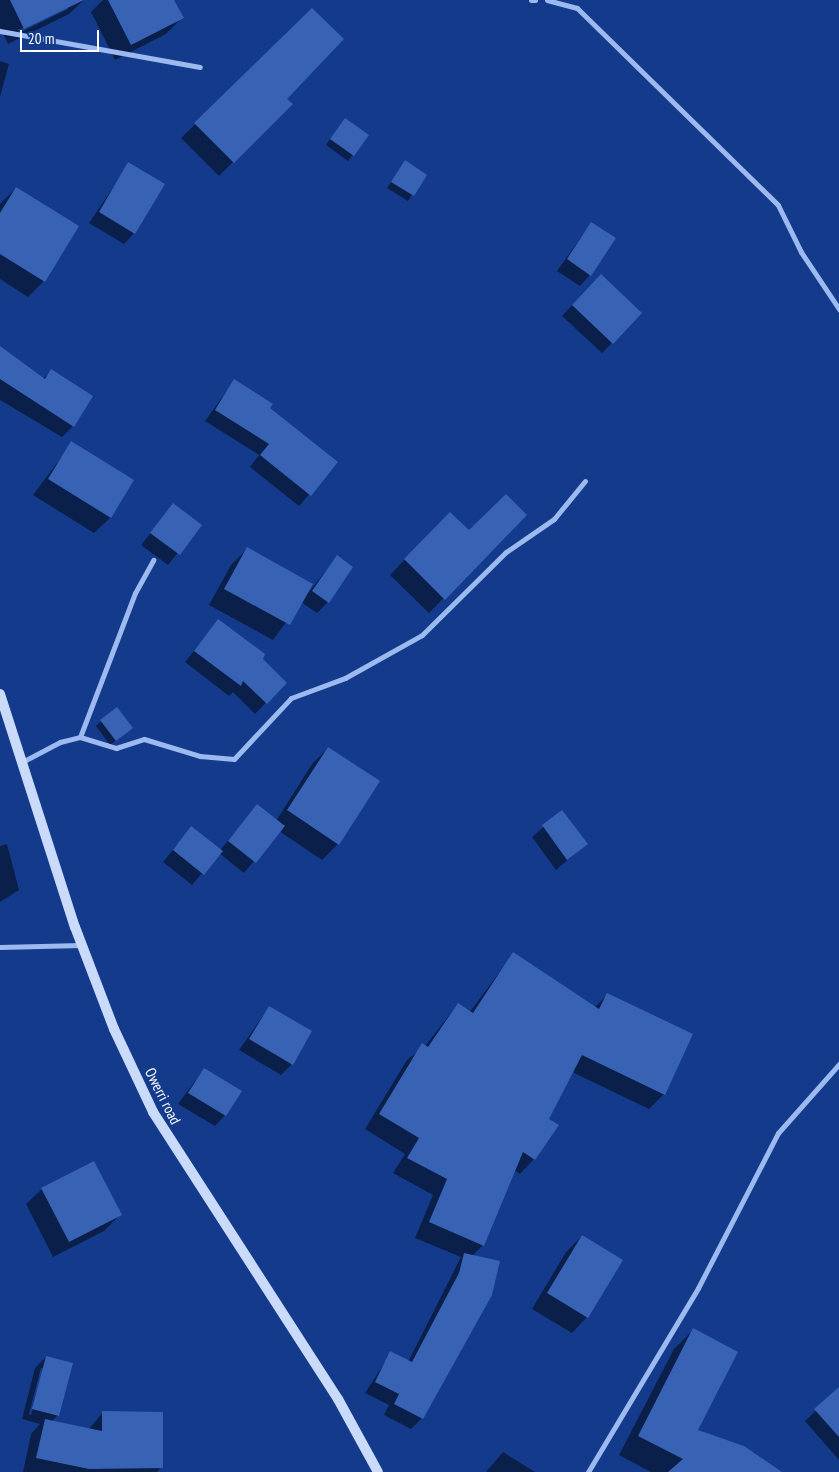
<!DOCTYPE html>
<html>
<head>
<meta charset="utf-8">
<style>
  body { margin:0 }
  #map { position:relative; width:839px; height:1472px; overflow:hidden; background:#143b8b; font-family:"PT Sans Narrow",sans-serif }
  div>[style] { position:absolute }
  .shadow>* { inset:0; background:#0007 }
  .building>* { inset:0; background:#3862b3 }
  .street>* { height:5px; margin:-2.5px; padding:0 2.5px; transform-origin:2.5px; border-radius:2.5px; background:#9cb9f0 }
  .secondary>* { height:10px; margin:-5px; padding:0 5px; transform-origin:5px; border-radius:5px; background:#cadafb }
  span { translate:-50% -50%; white-space:nowrap; text-align:center; line-height:1.15; -webkit-text-stroke:4px #143b8b; paint-order:stroke }
  .street-label { font-size:15px; color:#fff }
  .scale { position:absolute; left:20px; top:30px; width:79px; height:22px; box-sizing:border-box; border:2px solid #fff; border-top:0; padding-left:6px; font-size:15px; line-height:18px; white-space:nowrap; color:#fff; -webkit-text-stroke:4px #143b8b; paint-order:stroke }
</style>
</head>
<body>
<div id="map">
  <div class="shadow">
    <div style="clip-path:polygon(evenodd,0 0,84px 0,69px 14px,8px 44px,0 27px,0 0,68px 6px,68px 9px,19px 33px,18px 30px,68px 6px)"></div>
    <div style="clip-path:polygon(103px 0,173px 0,182px 18px,166px 34px,115px 60px,91px 12px)"></div>
    <div style="clip-path:polygon(312px 10px,285px 99px,291px 104px,219px 176px,181px 138px)"></div>
    <div style="clip-path:polygon(0 61px,9px 64px,0 97px)"></div>
    <div style="clip-path:polygon(340px 125px,367px 135px,348px 161px,326px 145px)"></div>
    <div style="clip-path:polygon(405px 162px,425px 175px,408px 201px,387px 188px)"></div>
    <div style="clip-path:polygon(129px 164px,134px 233px,124px 244px,89px 223px)"></div>
    <div style="clip-path:polygon(16px 188px,44px 281px,28px 297px,0 279px,0 204px)"></div>
    <div style="clip-path:polygon(591px 223px,590px 275px,580px 286px,557px 271px)"></div>
    <div style="clip-path:polygon(590px 286px,612px 343px,602px 353px,562px 316px)"></div>
    <div style="clip-path:polygon(0 355px,43px 379px,51px 371px,73px 426px,62px 437px,0 400px)"></div>
    <div style="clip-path:polygon(234px 381px,336px 463px,299px 506px,250px 467px,259px 455px,205px 421px)"></div>
    <div style="clip-path:polygon(72px 443px,132px 480px,110px 518px,94px 533px,33px 495px)"></div>
    <div style="clip-path:polygon(173px 505px,200px 525px,168px 565px,141px 545px)"></div>
    <div style="clip-path:polygon(525px 515px,429px 613px,390px 575px,435px 528px,469px 532px)"></div>
    <div style="clip-path:polygon(247px 549px,308px 593px,337px 557px,328px 602px,317px 613px,301px 602px,273px 640px,209px 605px,231px 565px)"></div>
    <div style="clip-path:polygon(218px 621px,285px 683px,255px 714px,233px 692px,229px 696px,185px 662px)"></div>
    <div style="clip-path:polygon(101px 721px,126px 733px,110px 745px,96px 726px)"></div>
    <div style="clip-path:polygon(328px 748px,338px 844px,322px 860px,279px 831px,244px 873px,219px 853px,192px 885px,163px 862px,191px 828px,220px 850px,258px 806px,276px 821px,312px 764px)"></div>
    <div style="clip-path:polygon(562px 811px,586px 844px,556px 870px,532px 837px)"></div>
    <div style="clip-path:polygon(7px 844px,19px 890px,0 902px,0 846px)"></div>
    <div style="clip-path:polygon(513px 954px,595px 1007px,607px 995px,664px 1094px,649px 1109px,572px 1072px,548px 1119px,534px 1159px,520px 1174px,514px 1170px,483px 1245px,472px 1256px,422px 1418px,411px 1429px,384px 1415px,389px 1405px,365px 1393px,391px 1353px,408px 1362px,461px 1257px,415px 1238px,433px 1195px,393px 1173px,405px 1154px,365px 1129px,407px 1060px,425px 1046px,458px 1004px,469px 1013px)"></div>
    <div style="clip-path:polygon(269px 1007px,292px 1064px,281px 1075px,239px 1050px)"></div>
    <div style="clip-path:polygon(204px 1069px,225px 1115px,215px 1126px,178px 1104px)"></div>
    <div style="clip-path:polygon(42px 1189px,120px 1215px,104px 1231px,53px 1257px,26px 1204px)"></div>
    <div style="clip-path:polygon(582px 1236px,587px 1317px,572px 1333px,532px 1309px,566px 1252px)"></div>
    <div style="clip-path:polygon(693px 1330px,696px 1431px,769px 1472px,651px 1472px,619px 1455px,674px 1349px)"></div>
    <div style="clip-path:polygon(evenodd,46px 1357px,58px 1415px,52px 1421px,89px 1429px,103px 1412px,161px 1467px,157px 1472px,23px 1472px,31px 1434px,40px 1424px,22px 1419px,35px 1368px,46px 1357px,41px 1368px,44px 1368px,31px 1415px,29px 1414px,41px 1368px)"></div>
    <div style="clip-path:polygon(839px 1389px,839px 1460px,805px 1421px)"></div>
    <div style="clip-path:polygon(503px 1452px,535px 1472px,486px 1472px)"></div>
  </div>
  <div class="building">
    <div style="clip-path:polygon(10px 0,84px 0,24px 29px)"></div>
    <div style="clip-path:polygon(108px 0,174px 0,184px 18px,131px 45px)"></div>
    <div style="clip-path:polygon(312px 8px,344px 39px,287px 99px,293px 104px,234px 163px,194px 123px)"></div>
    <div style="clip-path:polygon(345px 118px,369px 135px,354px 156px,330px 139px)"></div>
    <div style="clip-path:polygon(405px 160px,427px 175px,414px 196px,391px 182px)"></div>
    <div style="clip-path:polygon(128px 162px,165px 184px,135px 234px,99px 212px)"></div>
    <div style="clip-path:polygon(16px 187px,79px 226px,45px 282px,0 254px,0 213px)"></div>
    <div style="clip-path:polygon(591px 222px,616px 238px,591px 276px,567px 259px)"></div>
    <div style="clip-path:polygon(601px 274px,642px 313px,613px 344px,572px 305px)"></div>
    <div style="clip-path:polygon(0 346px,45px 379px,51px 369px,93px 396px,74px 427px,0 379px)"></div>
    <div style="clip-path:polygon(234px 379px,273px 404px,270px 408px,338px 462px,311px 496px,260px 455px,269px 444px,215px 410px)"></div>
    <div style="clip-path:polygon(71px 441px,134px 480px,111px 518px,48px 479px)"></div>
    <div style="clip-path:polygon(506px 494px,527px 515px,445px 600px,404px 559px,450px 512px,469px 530px)"></div>
    <div style="clip-path:polygon(173px 503px,202px 525px,180px 555px,150px 533px)"></div>
    <div style="clip-path:polygon(247px 547px,313px 584px,290px 625px,224px 589px)"></div>
    <div style="clip-path:polygon(337px 555px,353px 567px,329px 603px,312px 591px)"></div>
    <div style="clip-path:polygon(218px 619px,265px 654px,263px 659px,287px 683px,267px 704px,243px 681px,241px 686px,194px 651px)"></div>
    <div style="clip-path:polygon(117px 707px,133px 728px,116px 741px,100px 720px)"></div>
    <div style="clip-path:polygon(328px 747px,380px 781px,339px 845px,287px 810px)"></div>
    <div style="clip-path:polygon(257px 804px,285px 826px,256px 863px,228px 841px)"></div>
    <div style="clip-path:polygon(562px 810px,588px 844px,567px 860px,542px 825px)"></div>
    <div style="clip-path:polygon(191px 826px,223px 851px,204px 875px,173px 850px)"></div>
    <div style="clip-path:polygon(513px 952px,599px 1009px,607px 993px,693px 1034px,665px 1095px,582px 1055px,549px 1119px,559px 1125px,535px 1160px,523px 1152px,484px 1246px,429px 1222px,447px 1179px,407px 1158px,419px 1138px,379px 1114px,422px 1043px,428px 1047px,458px 1003px,473px 1013px)"></div>
    <div style="clip-path:polygon(269px 1006px,312px 1031px,293px 1065px,249px 1039px)"></div>
    <div style="clip-path:polygon(204px 1068px,242px 1091px,226px 1116px,188px 1093px)"></div>
    <div style="clip-path:polygon(94px 1161px,122px 1215px,69px 1242px,41px 1188px)"></div>
    <div style="clip-path:polygon(582px 1235px,623px 1260px,588px 1318px,547px 1293px)"></div>
    <div style="clip-path:polygon(464px 1253px,500px 1261px,492px 1295px,423px 1419px,394px 1404px,399px 1394px,375px 1382px,390px 1351px,412px 1362px,459px 1273px)"></div>
    <div style="clip-path:polygon(693px 1328px,738px 1352px,698px 1430px,744px 1446px,782px 1472px,668px 1472px,683px 1459px,638px 1436px)"></div>
    <div style="clip-path:polygon(46px 1356px,73px 1363px,59px 1416px,32px 1409px)"></div>
    <div style="clip-path:polygon(839px 1387px,839px 1437px,814px 1409px)"></div>
    <div style="clip-path:polygon(102px 1411px,163px 1412px,163px 1468px,89px 1469px,36px 1458px,45px 1419px,102px 1431px)"></div>
  </div>
  <div class="street">
    <div style="left:531px;top:0;width:4px"></div>
    <div style="left:547px;top:0;width:31px;rotate:15deg"></div>
    <div style="left:577px;top:8px;width:281px;rotate:44.4deg"></div>
    <div style="left:778px;top:205px;width:52px;rotate:63.9deg"></div>
    <div style="left:801px;top:252px;width:69px;rotate:56.3deg"></div>
    <div style="left:0;top:31px;width:203px;rotate:10.2deg"></div>
    <div style="left:80px;top:737px;width:154px;rotate:-69.1deg"></div>
    <div style="left:135px;top:593px;width:38px;rotate:-61deg"></div>
    <div style="left:22px;top:762px;width:43px;rotate:-27.8deg"></div>
    <div style="left:60px;top:742px;width:21px;rotate:-14deg"></div>
    <div style="left:80px;top:737px;width:38px;rotate:17deg"></div>
    <div style="left:116px;top:748px;width:29px;rotate:-18deg"></div>
    <div style="left:144px;top:739px;width:59px;rotate:16.9deg"></div>
    <div style="left:200px;top:756px;width:34px;rotate:5deg"></div>
    <div style="left:234px;top:759px;width:83px;rotate:-46.9deg"></div>
    <div style="left:291px;top:698px;width:58px;rotate:-20.3deg"></div>
    <div style="left:345px;top:678px;width:88px;rotate:-29.2deg"></div>
    <div style="left:422px;top:635px;width:118px;rotate:-44.7deg"></div>
    <div style="left:506px;top:552px;width:58px;rotate:-34.5deg"></div>
    <div style="left:554px;top:519px;width:49px;rotate:-50.8deg"></div>
    <div style="left:0;top:947px;width:81px;rotate:-1.4deg"></div>
    <div style="left:588px;top:1472px;width:214px;rotate:-59.1deg"></div>
    <div style="left:698px;top:1288px;width:174px;rotate:-62.7deg"></div>
    <div style="left:778px;top:1133px;width:92px;rotate:-48.5deg"></div>
  </div>
  <div class="secondary">
    <div style="left:0;top:694px;width:245px;rotate:72.2deg"></div>
    <div style="left:75px;top:927px;width:109px;rotate:69.1deg"></div>
    <div style="left:114px;top:1029px;width:92px;rotate:64.8deg"></div>
    <div style="left:153px;top:1112px;width:341px;rotate:57.2deg"></div>
    <div style="left:338px;top:1399px;width:83px;rotate:61.3deg"></div>
  </div>
  <div class="street-label">
    <span style="left:163px;top:1096px;rotate:63deg">Owerri road</span>
  </div>
  <div class="scale">20 m</div>
</div>
</body>
</html>
